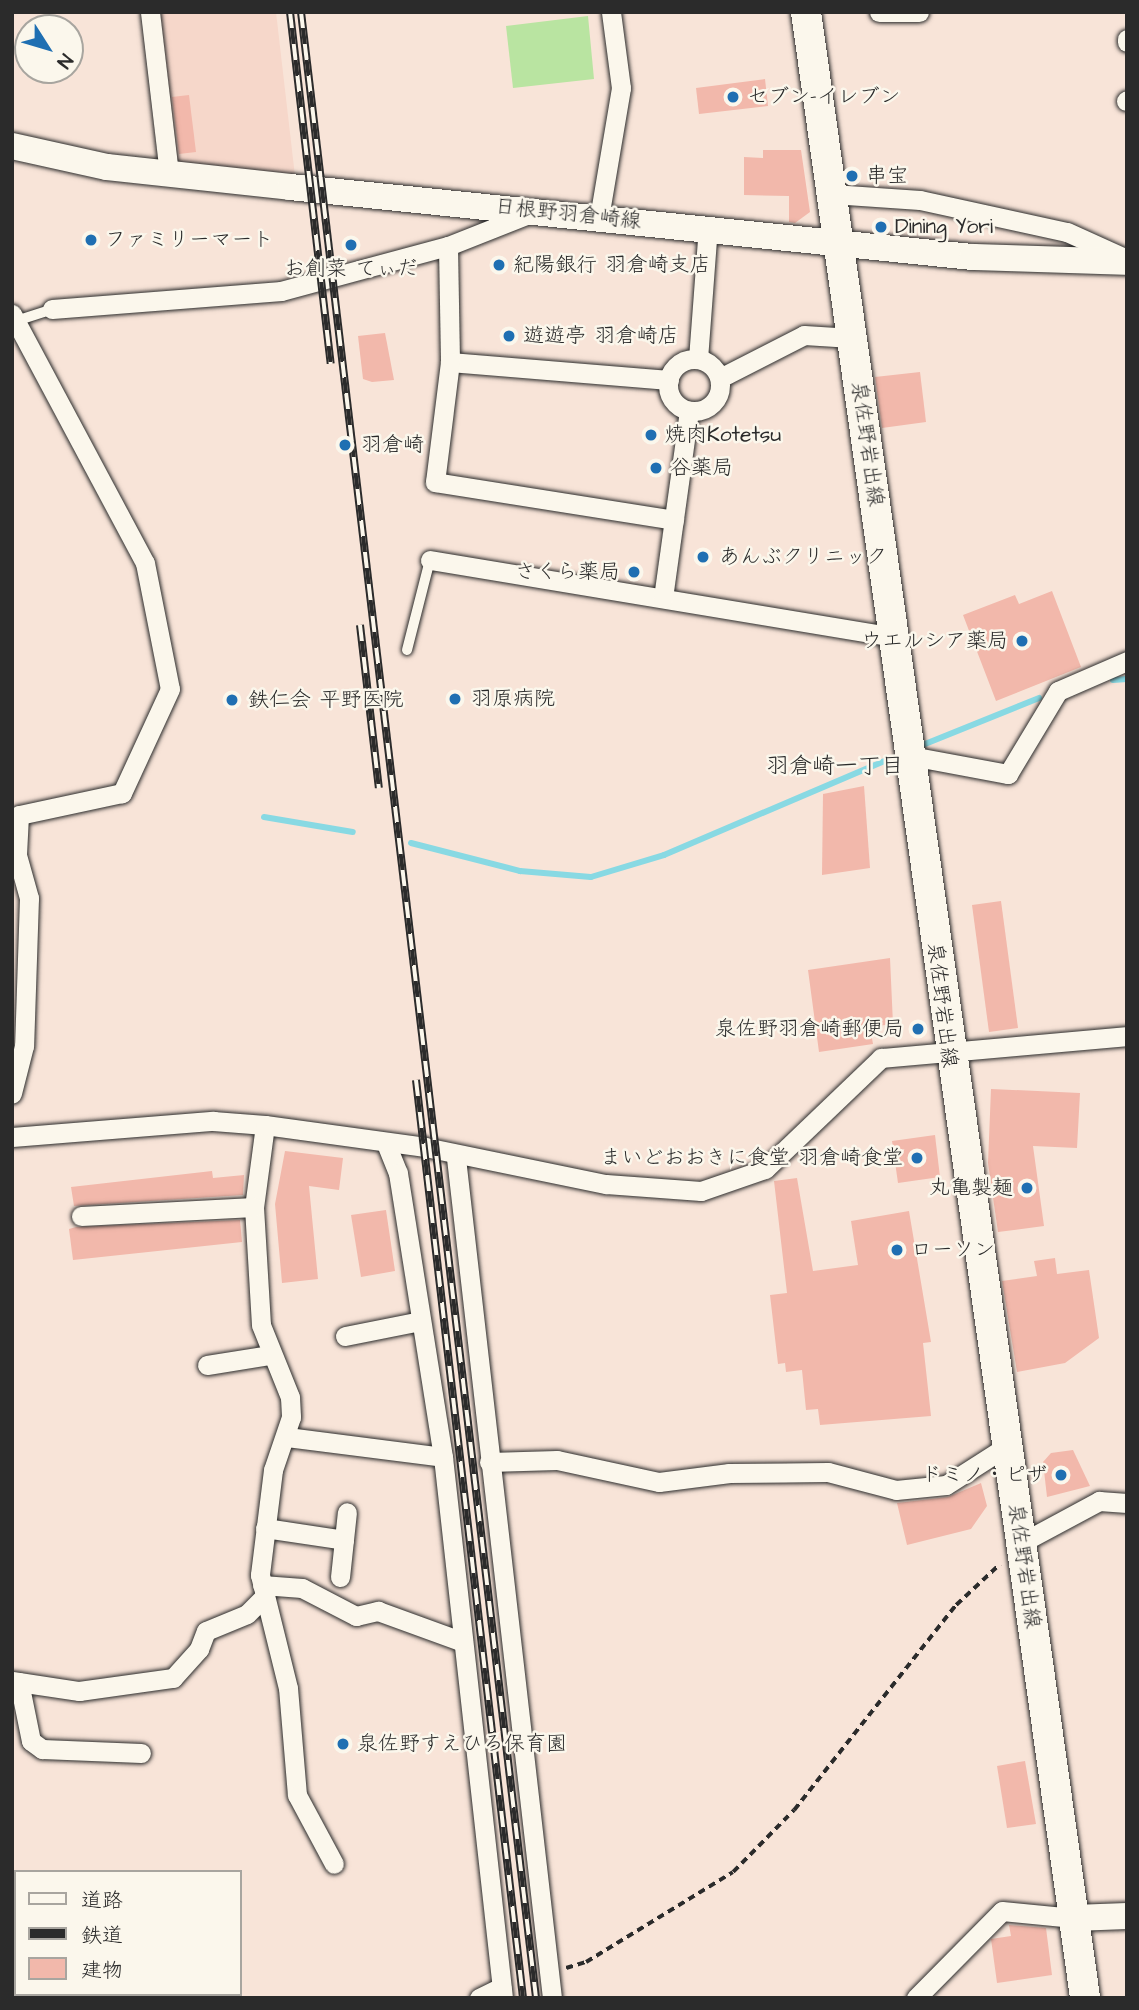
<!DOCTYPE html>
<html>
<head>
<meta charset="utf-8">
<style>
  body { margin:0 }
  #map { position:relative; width:1139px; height:2010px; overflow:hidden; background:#f8e4d8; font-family:"Architects Daughter","Klee One",sans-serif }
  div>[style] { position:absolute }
  .built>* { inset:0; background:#f6d7ca }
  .green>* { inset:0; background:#b9e4a1 }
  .stream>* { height:6px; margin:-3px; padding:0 3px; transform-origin:3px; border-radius:3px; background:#88d9e3 }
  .building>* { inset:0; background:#f2b8ab }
  .path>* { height:3.5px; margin-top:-1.75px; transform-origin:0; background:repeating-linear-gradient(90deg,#2b2b2b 0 7px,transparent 0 12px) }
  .roads { filter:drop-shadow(0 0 2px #2b2b2b) drop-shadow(0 0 2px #2b2b2b) }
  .service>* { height:10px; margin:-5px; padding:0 5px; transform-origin:5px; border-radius:5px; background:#fbf7ec }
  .minor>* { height:19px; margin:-9.5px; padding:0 9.5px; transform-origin:9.5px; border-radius:9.5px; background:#fbf7ec }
  .minor>.ring { margin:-9.5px; padding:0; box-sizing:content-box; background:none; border:19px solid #fbf7ec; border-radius:50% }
  .secondary>* { height:26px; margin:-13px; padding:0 13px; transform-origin:13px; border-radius:13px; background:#fbf7ec }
  .primary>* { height:30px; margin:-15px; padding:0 15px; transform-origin:15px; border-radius:15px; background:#fbf7ec }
  .rail>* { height:8px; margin-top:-4px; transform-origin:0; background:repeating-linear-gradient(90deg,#fbf7ec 0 16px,#2b2b2b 0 32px); box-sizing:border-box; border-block:2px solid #2b2b2b }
  .dots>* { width:19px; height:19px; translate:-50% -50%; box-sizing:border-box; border:4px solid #fbf7ec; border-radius:50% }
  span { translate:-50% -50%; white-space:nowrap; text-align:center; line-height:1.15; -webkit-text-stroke:5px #fbf7ec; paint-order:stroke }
  .poi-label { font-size:21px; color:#2b2b2b }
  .left { translate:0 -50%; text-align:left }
  .right { translate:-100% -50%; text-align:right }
  .street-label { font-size:21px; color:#2b2b2b }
  .neighbourhood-label { font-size:23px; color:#2b2b2b }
  .frame { position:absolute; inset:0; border:14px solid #2b2b2b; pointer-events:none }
  .legend { position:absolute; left:14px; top:1870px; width:228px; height:126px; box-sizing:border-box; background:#fbf7ec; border:2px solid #a8a59f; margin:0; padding:9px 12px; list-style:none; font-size:21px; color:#2b2b2b }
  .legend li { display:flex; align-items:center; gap:14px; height:35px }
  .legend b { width:35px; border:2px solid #a8a59f }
  .north { position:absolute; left:14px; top:14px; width:70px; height:70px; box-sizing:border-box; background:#fbf7ec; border:2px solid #a8a59f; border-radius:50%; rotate:127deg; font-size:19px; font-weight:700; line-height:28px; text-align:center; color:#2b2b2b }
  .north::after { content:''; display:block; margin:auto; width:24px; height:32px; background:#1f6fb2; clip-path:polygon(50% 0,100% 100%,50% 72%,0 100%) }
</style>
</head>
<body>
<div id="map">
  <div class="built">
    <div style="clip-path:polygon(156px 12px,276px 12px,295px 176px,180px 164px,172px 158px)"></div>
  </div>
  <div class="green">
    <div style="clip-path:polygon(588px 16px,594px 79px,513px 88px,506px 26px)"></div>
  </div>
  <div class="stream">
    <div style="left:1113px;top:680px;width:14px;rotate:-4deg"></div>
    <div style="left:925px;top:744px;width:123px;rotate:-22deg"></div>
    <div style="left:264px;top:817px;width:90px;rotate:9.6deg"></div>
    <div style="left:411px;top:843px;width:113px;rotate:14.4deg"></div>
    <div style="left:520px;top:871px;width:71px;rotate:4.8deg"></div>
    <div style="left:591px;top:877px;width:76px;rotate:-16.8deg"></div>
    <div style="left:664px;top:855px;width:239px;rotate:-23.1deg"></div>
  </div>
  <div class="building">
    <div style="clip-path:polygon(765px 79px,768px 106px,699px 114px,696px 88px)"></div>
    <div style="clip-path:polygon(189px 95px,196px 152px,179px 154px,172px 97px)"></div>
    <div style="clip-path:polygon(763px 150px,801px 150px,810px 212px,795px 223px,789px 222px,789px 196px,744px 195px,744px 157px,763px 158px)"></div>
    <div style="clip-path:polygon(385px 333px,394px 380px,372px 382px,363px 379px,358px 336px)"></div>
    <div style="clip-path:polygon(920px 372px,926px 422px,882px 428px,875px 377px)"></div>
    <div style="clip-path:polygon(1052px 591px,1081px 667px,996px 701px,963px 615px,1015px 595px,1019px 604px)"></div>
    <div style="clip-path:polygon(864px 786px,870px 868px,822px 875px,823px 794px)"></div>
    <div style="clip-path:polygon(1001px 901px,1018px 1028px,989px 1032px,972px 905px)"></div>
    <div style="clip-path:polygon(890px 958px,893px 1024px,870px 1027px,873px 1044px,819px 1052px,808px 970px)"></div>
    <div style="clip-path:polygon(991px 1089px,1080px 1093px,1077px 1148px,1033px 1146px,1044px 1226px,998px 1232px,988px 1163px)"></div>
    <div style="clip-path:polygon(935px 1135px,940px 1177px,898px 1183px,892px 1141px)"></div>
    <div style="clip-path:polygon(285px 1151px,343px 1158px,339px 1190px,309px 1186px,318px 1279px,282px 1283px,275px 1204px)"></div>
    <div style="clip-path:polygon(212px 1171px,213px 1178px,244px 1175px,243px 1195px,74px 1206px,71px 1187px)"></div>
    <div style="clip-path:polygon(797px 1178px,813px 1271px,858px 1265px,851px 1221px,909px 1211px,931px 1342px,923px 1343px,931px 1416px,820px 1425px,818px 1409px,806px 1410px,802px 1370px,786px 1372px,785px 1363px,778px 1364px,770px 1295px,787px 1293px,774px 1181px)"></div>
    <div style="clip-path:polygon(386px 1210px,395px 1271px,361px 1277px,351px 1215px)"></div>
    <div style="clip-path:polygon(240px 1220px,242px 1242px,73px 1260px,69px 1229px,76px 1227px)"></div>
    <div style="clip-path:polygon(1055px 1258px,1057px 1274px,1089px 1270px,1099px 1338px,1065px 1363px,1017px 1372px,1002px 1281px,1037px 1276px,1034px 1261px)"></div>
    <div style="clip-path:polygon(1073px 1450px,1090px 1486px,1047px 1497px,1043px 1462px,1051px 1453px)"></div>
    <div style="clip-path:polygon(981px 1483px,987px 1506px,971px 1529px,907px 1545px,897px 1503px,948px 1497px)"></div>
    <div style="clip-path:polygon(1025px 1761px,1036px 1824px,1007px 1828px,997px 1766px)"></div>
    <div style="clip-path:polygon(1009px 1925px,1046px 1928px,1052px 1975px,997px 1983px,991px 1939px,1011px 1936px)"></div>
  </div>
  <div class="path">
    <div style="left:566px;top:1968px;width:21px;rotate:-17deg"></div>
    <div style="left:586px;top:1962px;width:172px;rotate:-31.5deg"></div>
    <div style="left:733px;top:1872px;width:87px;rotate:-45.5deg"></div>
    <div style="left:794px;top:1810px;width:261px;rotate:-51.7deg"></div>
    <div style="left:956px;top:1605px;width:60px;rotate:-43deg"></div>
  </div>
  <div class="roads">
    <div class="service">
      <div style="left:19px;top:320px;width:35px;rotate:-18deg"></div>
      <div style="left:407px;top:650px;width:93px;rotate:-75.7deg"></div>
    </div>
    <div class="minor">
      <div style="left:150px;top:12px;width:163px;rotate:83.3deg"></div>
      <div style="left:879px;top:12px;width:40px"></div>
      <div style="left:1127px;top:39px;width:3px;rotate:90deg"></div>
      <div style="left:1126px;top:101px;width:1px;rotate:-45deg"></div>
      <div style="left:832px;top:194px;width:88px;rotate:3.9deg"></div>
      <div style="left:920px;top:200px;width:150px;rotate:12.3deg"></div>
      <div style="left:1067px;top:232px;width:66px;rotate:24.2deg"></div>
      <div style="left:599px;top:218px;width:132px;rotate:-80.4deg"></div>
      <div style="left:621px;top:88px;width:77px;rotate:-97.5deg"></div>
      <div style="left:448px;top:246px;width:116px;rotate:89deg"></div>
      <div style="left:52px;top:309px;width:230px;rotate:-4.5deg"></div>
      <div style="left:281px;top:291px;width:173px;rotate:-15.1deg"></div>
      <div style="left:448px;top:246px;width:87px;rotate:-21.6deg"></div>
      <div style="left:12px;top:314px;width:282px;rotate:61.9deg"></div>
      <div style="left:145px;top:563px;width:128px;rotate:78.8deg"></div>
      <div style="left:170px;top:689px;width:115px;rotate:114.8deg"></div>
      <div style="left:122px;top:793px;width:105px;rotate:167.9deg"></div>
      <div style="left:19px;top:815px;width:40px;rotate:92.9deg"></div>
      <div style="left:17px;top:855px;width:45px;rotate:74.4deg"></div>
      <div style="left:29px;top:898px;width:148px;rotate:91.9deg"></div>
      <div style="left:24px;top:1046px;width:49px;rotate:104.3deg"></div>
      <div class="ring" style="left:668px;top:359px;width:33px;height:33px"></div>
      <div style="left:698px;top:359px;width:132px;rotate:-85.7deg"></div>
      <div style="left:720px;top:378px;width:94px;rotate:-27.1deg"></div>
      <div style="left:804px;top:335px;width:48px;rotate:3.6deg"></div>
      <div style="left:669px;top:380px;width:220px;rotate:-175.3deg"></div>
      <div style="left:450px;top:362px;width:121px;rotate:97.1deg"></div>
      <div style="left:435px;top:482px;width:242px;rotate:9deg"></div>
      <div style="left:430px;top:560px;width:470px;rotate:9.4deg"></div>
      <div style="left:663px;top:598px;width:189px;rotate:-82.1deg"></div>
      <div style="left:911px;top:756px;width:99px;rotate:10.5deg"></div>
      <div style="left:1008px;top:774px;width:97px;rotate:-58.9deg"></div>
      <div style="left:1058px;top:691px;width:75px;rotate:-23.5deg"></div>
      <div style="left:265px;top:1125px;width:83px;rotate:97.6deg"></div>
      <div style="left:254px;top:1207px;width:118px;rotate:86.6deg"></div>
      <div style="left:261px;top:1325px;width:78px;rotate:68.1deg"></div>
      <div style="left:290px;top:1397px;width:20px;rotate:87deg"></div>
      <div style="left:291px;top:1417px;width:56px;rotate:108.8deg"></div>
      <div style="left:273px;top:1470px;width:106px;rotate:97.1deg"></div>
      <div style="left:260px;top:1575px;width:116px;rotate:76.1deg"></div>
      <div style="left:288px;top:1688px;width:107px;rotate:85.2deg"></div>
      <div style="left:297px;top:1795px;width:78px;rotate:61.8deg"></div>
      <div style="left:12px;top:1137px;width:202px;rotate:-4.6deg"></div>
      <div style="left:213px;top:1121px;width:52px;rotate:4.4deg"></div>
      <div style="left:265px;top:1125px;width:162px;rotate:7.8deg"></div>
      <div style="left:425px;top:1147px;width:185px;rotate:11.6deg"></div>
      <div style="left:606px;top:1184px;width:95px;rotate:4.2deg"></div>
      <div style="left:701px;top:1191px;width:68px;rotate:-19deg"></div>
      <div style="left:765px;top:1169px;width:161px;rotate:-43.7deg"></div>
      <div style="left:881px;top:1058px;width:247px;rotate:-5.1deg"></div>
      <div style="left:387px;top:1146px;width:29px;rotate:68deg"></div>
      <div style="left:398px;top:1173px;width:288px;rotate:81deg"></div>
      <div style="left:443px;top:1457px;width:544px;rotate:83.67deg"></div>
      <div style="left:456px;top:1158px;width:845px;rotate:83.48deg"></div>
      <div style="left:81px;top:1216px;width:173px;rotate:-3deg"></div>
      <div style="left:345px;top:1336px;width:77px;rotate:-11.2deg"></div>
      <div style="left:207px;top:1365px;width:64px;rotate:-9deg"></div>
      <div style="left:287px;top:1437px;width:157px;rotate:7.3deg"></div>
      <div style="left:489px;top:1462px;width:68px;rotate:-1.7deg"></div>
      <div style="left:557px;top:1460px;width:104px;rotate:12.2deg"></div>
      <div style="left:659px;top:1482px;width:71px;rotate:-7.3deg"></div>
      <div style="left:729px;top:1473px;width:99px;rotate:-0.6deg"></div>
      <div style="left:828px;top:1472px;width:70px;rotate:14.8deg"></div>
      <div style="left:896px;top:1490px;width:50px;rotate:-5.7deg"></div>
      <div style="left:946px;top:1485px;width:72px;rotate:-32.6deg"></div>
      <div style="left:265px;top:1528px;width:80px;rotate:8.6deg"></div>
      <div style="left:1021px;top:1543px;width:89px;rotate:-28.3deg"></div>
      <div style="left:1099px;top:1501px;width:28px;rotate:4deg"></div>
      <div style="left:340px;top:1577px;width:65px;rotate:-83.9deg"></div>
      <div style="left:262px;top:1585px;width:40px;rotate:4.3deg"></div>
      <div style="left:302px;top:1588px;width:61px;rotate:27.4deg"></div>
      <div style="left:356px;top:1616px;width:23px;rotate:-13deg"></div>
      <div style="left:378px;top:1611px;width:90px;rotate:20deg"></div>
      <div style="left:12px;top:1681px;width:68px;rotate:8.5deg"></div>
      <div style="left:79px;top:1691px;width:95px;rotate:-7.9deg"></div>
      <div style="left:173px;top:1678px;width:39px;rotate:-48deg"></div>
      <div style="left:199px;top:1649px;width:19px;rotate:-69deg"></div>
      <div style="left:206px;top:1631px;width:44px;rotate:-22.5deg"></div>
      <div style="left:247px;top:1614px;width:25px;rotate:-45deg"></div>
      <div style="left:19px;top:1682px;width:60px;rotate:78.5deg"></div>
      <div style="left:31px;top:1741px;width:14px;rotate:36deg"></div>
      <div style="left:42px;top:1749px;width:99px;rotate:2.3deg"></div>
      <div style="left:479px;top:1998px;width:25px;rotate:-26deg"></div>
      <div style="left:916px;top:1998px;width:122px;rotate:-45.3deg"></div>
      <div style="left:1002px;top:1911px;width:72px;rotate:5.6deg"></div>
    </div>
    <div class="secondary">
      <div style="left:12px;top:146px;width:97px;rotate:12.5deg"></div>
      <div style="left:107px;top:167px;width:184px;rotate:6.2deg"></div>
      <div style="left:290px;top:187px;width:686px;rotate:5.86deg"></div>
      <div style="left:972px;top:257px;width:155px;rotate:1.8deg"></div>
      <div style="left:1074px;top:1918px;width:53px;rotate:-2.2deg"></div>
    </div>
    <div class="primary">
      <div style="left:806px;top:12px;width:2006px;rotate:82deg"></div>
    </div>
  </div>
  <div class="rail">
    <div style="left:290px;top:12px;width:354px;rotate:83.4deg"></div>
    <div style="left:301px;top:12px;width:2000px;rotate:83.25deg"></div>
    <div style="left:360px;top:625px;width:164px;rotate:83.4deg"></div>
    <div style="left:416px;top:1080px;width:924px;rotate:83.35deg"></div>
  </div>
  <div class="dots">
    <div style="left:733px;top:97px;background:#1f6fb2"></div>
    <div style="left:852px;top:176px;background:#1f6fb2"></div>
    <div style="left:881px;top:227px;background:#1f6fb2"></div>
    <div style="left:91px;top:240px;background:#1f6fb2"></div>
    <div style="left:351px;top:245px;background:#1f6fb2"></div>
    <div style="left:499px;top:265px;background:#1f6fb2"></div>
    <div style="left:509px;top:336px;background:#1f6fb2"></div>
    <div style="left:651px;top:435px;background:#1f6fb2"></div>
    <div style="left:345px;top:445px;background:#1f6fb2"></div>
    <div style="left:656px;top:468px;background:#1f6fb2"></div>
    <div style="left:703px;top:557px;background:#1f6fb2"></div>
    <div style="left:634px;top:572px;background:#1f6fb2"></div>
    <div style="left:1022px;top:641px;background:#1f6fb2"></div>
    <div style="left:455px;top:699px;background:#1f6fb2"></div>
    <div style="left:232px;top:700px;background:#1f6fb2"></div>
    <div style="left:918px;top:1029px;background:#1f6fb2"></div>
    <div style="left:917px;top:1158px;background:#1f6fb2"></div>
    <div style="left:1027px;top:1188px;background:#1f6fb2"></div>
    <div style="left:897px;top:1250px;background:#1f6fb2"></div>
    <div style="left:1061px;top:1475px;background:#1f6fb2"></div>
    <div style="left:343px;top:1744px;background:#1f6fb2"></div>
  </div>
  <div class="poi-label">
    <span class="left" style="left:747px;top:97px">セブン-イレブン</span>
    <span class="left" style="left:866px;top:176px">串宝</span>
    <span class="left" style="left:895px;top:227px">Dining Yori</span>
    <span class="left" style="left:105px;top:240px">ファミリーマート</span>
    <span class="left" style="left:513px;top:265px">紀陽銀行 羽倉崎支店</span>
    <span style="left:351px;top:269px">お創菜 てぃだ</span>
    <span class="left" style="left:523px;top:336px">遊遊亭 羽倉崎店</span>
    <span class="left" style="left:665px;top:435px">焼肉Kotetsu</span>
    <span class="left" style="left:361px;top:445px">羽倉崎</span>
    <span class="left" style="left:670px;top:468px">谷薬局</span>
    <span class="left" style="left:719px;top:557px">あんぶクリニック</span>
    <span class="right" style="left:620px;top:572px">さくら薬局</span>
    <span class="right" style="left:1008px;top:641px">ウエルシア薬局</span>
    <span class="left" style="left:471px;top:699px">羽原病院</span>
    <span class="left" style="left:248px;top:700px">鉄仁会 平野医院</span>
    <span class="right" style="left:904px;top:1029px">泉佐野羽倉崎郵便局</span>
    <span class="right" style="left:903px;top:1158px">まいどおおきに食堂 羽倉崎食堂</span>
    <span class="right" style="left:1013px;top:1188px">丸亀製麺</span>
    <span class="left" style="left:911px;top:1250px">ローソン</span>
    <span class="right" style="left:1047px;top:1475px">ドミノ・ピザ</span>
    <span class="left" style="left:357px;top:1744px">泉佐野すえひろ保育園</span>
  </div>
  <div class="street-label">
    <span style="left:568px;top:214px;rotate:6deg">日根野羽倉崎線</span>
    <span style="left:867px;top:444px;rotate:82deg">泉佐野岩出線</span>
    <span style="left:942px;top:1005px;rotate:83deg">泉佐野岩出線</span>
    <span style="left:1024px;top:1566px;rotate:82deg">泉佐野岩出線</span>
  </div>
  <div class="neighbourhood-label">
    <span style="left:835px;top:766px">羽倉崎一丁目</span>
  </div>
  <div class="frame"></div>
  <ul class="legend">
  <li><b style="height:9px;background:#fbf7ec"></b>道路</li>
  <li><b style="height:9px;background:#2b2b2b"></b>鉄道</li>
  <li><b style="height:19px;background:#f2b8ab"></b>建物</li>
  </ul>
  <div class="north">N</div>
</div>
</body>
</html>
